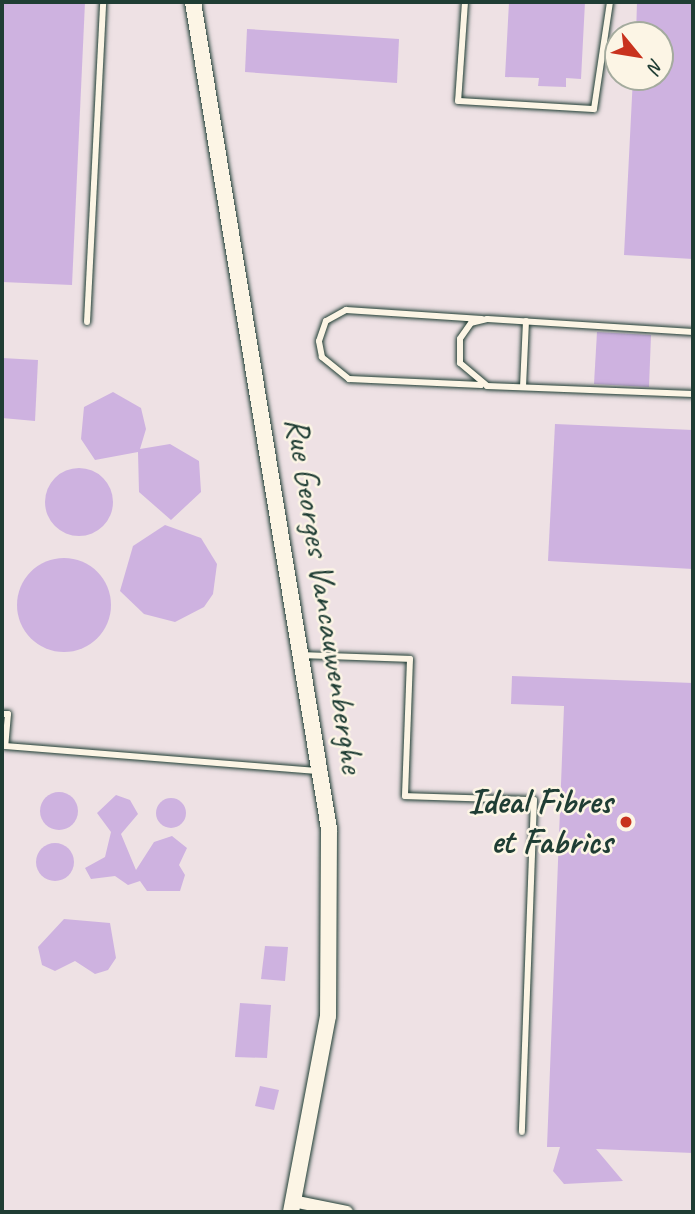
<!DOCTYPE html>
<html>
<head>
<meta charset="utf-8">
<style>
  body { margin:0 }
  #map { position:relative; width:695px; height:1214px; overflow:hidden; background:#eee1e4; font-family:Caveat,sans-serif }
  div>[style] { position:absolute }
  .building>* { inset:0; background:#ceb2e0 }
  .round { border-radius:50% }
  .roads { filter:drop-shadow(0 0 2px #1f3d34) drop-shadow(0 0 2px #1f3d34) }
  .service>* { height:6px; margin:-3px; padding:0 3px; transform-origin:3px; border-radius:3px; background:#fcf5e5 }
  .minor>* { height:12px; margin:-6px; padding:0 6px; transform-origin:6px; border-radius:6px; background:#fcf5e5 }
  .tertiary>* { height:16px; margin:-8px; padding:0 8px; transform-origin:8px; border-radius:8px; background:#fcf5e5 }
  .dots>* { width:19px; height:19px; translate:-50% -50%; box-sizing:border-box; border:4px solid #fcf5e5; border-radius:50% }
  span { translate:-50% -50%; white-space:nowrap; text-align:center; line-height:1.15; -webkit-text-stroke:5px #fcf5e5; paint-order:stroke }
  .street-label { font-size:35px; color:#1f3d34 }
  .poi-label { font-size:35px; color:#1f3d34; font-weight:700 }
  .right { translate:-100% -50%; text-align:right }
  .frame { position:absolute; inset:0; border:4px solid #1f3d34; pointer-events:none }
  .north { position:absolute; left:604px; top:21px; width:70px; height:70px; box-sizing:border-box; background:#fcf5e5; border:2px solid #a4ab9e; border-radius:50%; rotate:120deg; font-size:19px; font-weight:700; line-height:28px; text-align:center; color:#1f3d34 }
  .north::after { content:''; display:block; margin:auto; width:24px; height:32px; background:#c8321e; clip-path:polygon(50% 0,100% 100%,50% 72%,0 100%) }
</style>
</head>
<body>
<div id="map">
  <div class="building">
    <div style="clip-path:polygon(2px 2px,85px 2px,72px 285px,2px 282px)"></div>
    <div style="clip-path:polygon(509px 2px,585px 2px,581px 79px,566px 78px,566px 87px,538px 86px,539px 78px,505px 77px)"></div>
    <div style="clip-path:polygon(637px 2px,693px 2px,693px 259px,624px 255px,633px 77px,660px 77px,660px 35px,636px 35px)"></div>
    <div style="clip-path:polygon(247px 29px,399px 39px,397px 83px,245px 72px)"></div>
    <div style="clip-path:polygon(597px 332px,651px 335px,649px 387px,594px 384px)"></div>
    <div style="clip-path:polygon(2px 358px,38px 360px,35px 421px,2px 418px)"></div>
    <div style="clip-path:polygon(113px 392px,141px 408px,146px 429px,140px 449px,170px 444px,199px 461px,201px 492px,171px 520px,139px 492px,138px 452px,95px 460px,81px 439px,84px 407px)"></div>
    <div style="clip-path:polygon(555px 424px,693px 430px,693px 569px,548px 561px)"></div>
    <div class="round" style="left:45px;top:468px;width:68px;height:68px"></div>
    <div style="clip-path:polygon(165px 525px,201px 538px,217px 564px,213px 594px,204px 607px,175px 622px,144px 614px,120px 591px,133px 546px)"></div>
    <div class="round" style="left:17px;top:558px;width:94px;height:94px"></div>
    <div style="clip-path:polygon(512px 676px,693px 683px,693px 1153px,596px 1149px,623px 1181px,564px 1184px,553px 1171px,560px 1147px,547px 1147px,564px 706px,511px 704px)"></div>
    <div class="round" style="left:40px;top:792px;width:38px;height:38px"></div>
    <div style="clip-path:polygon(116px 795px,130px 800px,138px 814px,121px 834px,136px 870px,154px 842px,172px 836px,187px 848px,179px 865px,185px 875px,180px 891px,147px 891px,140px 881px,128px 885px,115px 876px,91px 879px,85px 868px,105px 857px,111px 832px,97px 813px)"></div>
    <div class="round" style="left:156px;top:798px;width:30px;height:30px"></div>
    <div class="round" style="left:36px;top:843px;width:38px;height:38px"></div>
    <div style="clip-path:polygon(64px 919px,110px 923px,116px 958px,108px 970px,95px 974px,75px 961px,55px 971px,42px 965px,38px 947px)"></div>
    <div style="clip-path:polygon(265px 946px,288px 947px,285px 981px,261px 979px)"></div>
    <div style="clip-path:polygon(240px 1003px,271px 1005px,267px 1058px,235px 1057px)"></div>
    <div style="clip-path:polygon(260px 1086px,279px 1090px,274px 1110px,255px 1106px)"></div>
  </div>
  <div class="roads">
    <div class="service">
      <div style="left:465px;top:2px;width:99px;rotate:94deg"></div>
      <div style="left:458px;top:101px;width:136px;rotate:3.4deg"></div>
      <div style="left:594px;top:109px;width:108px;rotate:-81.5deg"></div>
      <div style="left:87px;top:322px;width:320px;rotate:-87.1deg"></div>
      <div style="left:693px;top:332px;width:206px;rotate:-176.4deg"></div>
      <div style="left:487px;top:319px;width:16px;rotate:166deg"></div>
      <div style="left:471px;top:323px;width:19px;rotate:125deg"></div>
      <div style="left:460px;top:339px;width:24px;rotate:90deg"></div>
      <div style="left:460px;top:363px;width:35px;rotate:40deg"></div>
      <div style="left:487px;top:386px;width:206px;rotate:2.2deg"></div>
      <div style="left:481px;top:385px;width:132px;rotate:-177.4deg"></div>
      <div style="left:349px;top:379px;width:35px;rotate:-141deg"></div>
      <div style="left:322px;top:357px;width:16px;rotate:-101deg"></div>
      <div style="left:319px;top:341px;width:21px;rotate:-71deg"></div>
      <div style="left:326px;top:321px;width:23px;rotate:-29deg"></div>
      <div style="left:346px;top:310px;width:136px;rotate:3.8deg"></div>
      <div style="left:523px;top:387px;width:66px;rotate:-87.4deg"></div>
      <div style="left:303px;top:655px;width:107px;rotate:2.1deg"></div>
      <div style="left:410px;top:659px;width:137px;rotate:92.1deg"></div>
      <div style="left:405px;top:796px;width:129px;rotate:1.8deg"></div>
      <div style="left:534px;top:800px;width:332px;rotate:92.1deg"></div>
      <div style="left:2px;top:714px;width:6px"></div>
      <div style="left:8px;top:714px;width:32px;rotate:95deg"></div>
      <div style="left:5px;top:746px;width:313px;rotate:4.6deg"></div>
    </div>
    <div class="minor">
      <div style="left:293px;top:1201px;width:55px;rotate:11.5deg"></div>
    </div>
    <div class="tertiary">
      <div style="left:193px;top:2px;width:838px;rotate:80.66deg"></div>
      <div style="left:329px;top:829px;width:187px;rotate:90.3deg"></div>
      <div style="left:328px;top:1016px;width:199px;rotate:100.7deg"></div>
    </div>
  </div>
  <div class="dots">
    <div style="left:626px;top:822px;background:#c8321e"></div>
  </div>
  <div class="street-label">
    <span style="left:325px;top:595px;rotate:81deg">Rue Georges Vancauwenberghe</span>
  </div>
  <div class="poi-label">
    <span class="right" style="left:612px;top:822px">Ideal Fibres<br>et Fabrics</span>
  </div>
  <div class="frame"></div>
  <div class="north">N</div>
</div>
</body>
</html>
